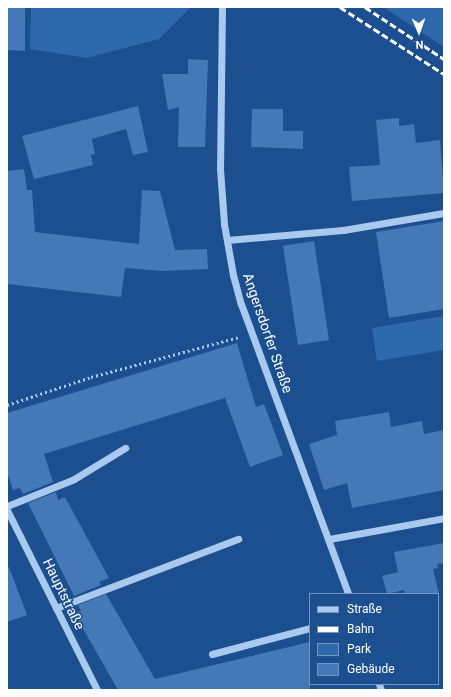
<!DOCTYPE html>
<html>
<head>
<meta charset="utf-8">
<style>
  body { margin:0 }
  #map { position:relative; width:451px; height:697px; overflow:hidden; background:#1b4f8f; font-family:Roboto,sans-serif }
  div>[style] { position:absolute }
  .green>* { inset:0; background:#2e69ad }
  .building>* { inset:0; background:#4478b7 }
  .path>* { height:2.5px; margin-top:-1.25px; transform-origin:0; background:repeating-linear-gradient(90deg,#a9c9ee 0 2px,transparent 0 5px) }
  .minor>* { height:7px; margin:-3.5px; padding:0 3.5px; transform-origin:3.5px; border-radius:3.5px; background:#a9c9ee }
  .rail>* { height:3px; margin-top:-1.5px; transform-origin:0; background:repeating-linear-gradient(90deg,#fff 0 7px,transparent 0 10px) }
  span { translate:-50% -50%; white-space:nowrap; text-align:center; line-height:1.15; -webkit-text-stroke:3px #1b4f8f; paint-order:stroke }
  .street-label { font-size:14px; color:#fff }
  .frame { position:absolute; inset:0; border:8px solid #fff; pointer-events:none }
  .legend { position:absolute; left:309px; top:593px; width:130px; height:92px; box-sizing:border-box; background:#1b4f8f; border:1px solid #7695bc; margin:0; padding:5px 7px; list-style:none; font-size:12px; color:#fff }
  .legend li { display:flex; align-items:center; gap:8px; height:20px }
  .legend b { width:20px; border:1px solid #7695bc }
  .north { position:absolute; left:399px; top:12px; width:40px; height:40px; -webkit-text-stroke:3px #1b4f8f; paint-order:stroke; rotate:178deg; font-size:11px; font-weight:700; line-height:16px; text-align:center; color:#fff }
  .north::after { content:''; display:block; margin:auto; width:14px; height:18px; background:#fff; clip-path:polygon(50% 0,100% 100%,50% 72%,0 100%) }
</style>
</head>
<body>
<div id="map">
  <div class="green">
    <div style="clip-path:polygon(31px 7px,191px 7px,159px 39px,87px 58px,30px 49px)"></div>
    <div style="clip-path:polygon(383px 7px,444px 7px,444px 47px)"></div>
    <div style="clip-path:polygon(444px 316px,444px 350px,377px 361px,372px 328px)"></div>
  </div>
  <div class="building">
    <div style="clip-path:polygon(7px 7px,25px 7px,25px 51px,7px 50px)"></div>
    <div style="clip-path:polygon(188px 59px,208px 60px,205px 147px,178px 147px,179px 107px,168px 110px,162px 74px,188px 74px)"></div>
    <div style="clip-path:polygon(138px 106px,148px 152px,133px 155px,126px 129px,92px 139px,95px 154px,91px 155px,93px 165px,34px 179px,22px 136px)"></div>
    <div style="clip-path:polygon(252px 109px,283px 109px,283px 131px,303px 131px,303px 149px,251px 147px)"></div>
    <div style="clip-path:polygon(399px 118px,399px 126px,414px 124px,416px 143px,440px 140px,444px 193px,352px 201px,349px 167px,380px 165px,376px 120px)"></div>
    <div style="clip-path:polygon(24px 169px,27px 190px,32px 190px,35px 232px,139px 244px,142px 190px,160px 191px,175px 250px,207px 249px,208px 269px,163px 271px,125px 268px,121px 297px,7px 284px,7px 171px)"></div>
    <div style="clip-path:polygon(444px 221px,444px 309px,389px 318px,376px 232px)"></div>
    <div style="clip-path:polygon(314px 241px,329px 340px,298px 345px,283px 246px)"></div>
    <div style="clip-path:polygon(237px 343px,256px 407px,264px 404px,283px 455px,250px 467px,225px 398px,44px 454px,53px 482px,23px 494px,20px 488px,13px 490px,7px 472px,7px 413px)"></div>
    <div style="clip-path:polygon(389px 412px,391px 427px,422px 421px,424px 434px,444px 430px,444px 490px,352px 508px,347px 483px,324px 490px,309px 444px,337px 435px,335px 421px)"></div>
    <div style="clip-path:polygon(56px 492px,58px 500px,65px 497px,109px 578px,99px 582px,101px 585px,74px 596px,28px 503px)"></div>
    <div style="clip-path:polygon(444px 543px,444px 563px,437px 564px,438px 568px,433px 569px,439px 594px,405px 594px,404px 590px,387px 594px,382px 576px,398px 572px,394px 552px)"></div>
    <div style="clip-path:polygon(9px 567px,27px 615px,7px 622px,7px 568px)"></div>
    <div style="clip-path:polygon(106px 594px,155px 679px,310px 642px,310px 690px,118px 690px,74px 613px,81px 611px,78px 605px)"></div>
  </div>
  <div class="path">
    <div style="left:7px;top:405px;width:89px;rotate:-18.4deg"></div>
    <div style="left:91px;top:377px;width:153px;rotate:-15.1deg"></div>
  </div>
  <div class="minor">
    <div style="left:222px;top:7px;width:162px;rotate:90.7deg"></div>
    <div style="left:220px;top:169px;width:55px;rotate:85.8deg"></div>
    <div style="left:224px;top:224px;width:52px;rotate:80deg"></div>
    <div style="left:233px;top:275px;width:30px;rotate:75deg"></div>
    <div style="left:241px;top:304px;width:309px;rotate:69.7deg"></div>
    <div style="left:227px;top:240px;width:116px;rotate:-4.9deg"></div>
    <div style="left:343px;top:230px;width:102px;rotate:-9.6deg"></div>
    <div style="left:7px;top:506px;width:72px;rotate:-21.9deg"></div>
    <div style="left:74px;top:479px;width:60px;rotate:-31.3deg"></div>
    <div style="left:7px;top:510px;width:201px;rotate:63.4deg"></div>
    <div style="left:329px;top:539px;width:117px;rotate:-10.3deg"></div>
    <div style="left:56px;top:608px;width:195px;rotate:-20.8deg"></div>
    <div style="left:212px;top:654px;width:101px;rotate:-14.9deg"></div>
    <div style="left:379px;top:684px;width:6px;rotate:72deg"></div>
  </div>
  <div class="rail">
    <div style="left:340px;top:7px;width:124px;rotate:32.8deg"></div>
    <div style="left:365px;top:7px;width:95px;rotate:33.4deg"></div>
  </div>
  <div class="street-label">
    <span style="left:268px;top:333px;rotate:71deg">Angersdorfer Straße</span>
    <span style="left:64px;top:594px;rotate:64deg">Hauptstraße</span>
  </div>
  <div class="frame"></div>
  <ul class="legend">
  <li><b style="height:5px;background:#a9c9ee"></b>Straße</li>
  <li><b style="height:5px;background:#fff"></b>Bahn</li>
  <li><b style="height:11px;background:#2e69ad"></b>Park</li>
  <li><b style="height:11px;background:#4478b7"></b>Gebäude</li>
  </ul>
  <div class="north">N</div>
</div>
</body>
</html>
